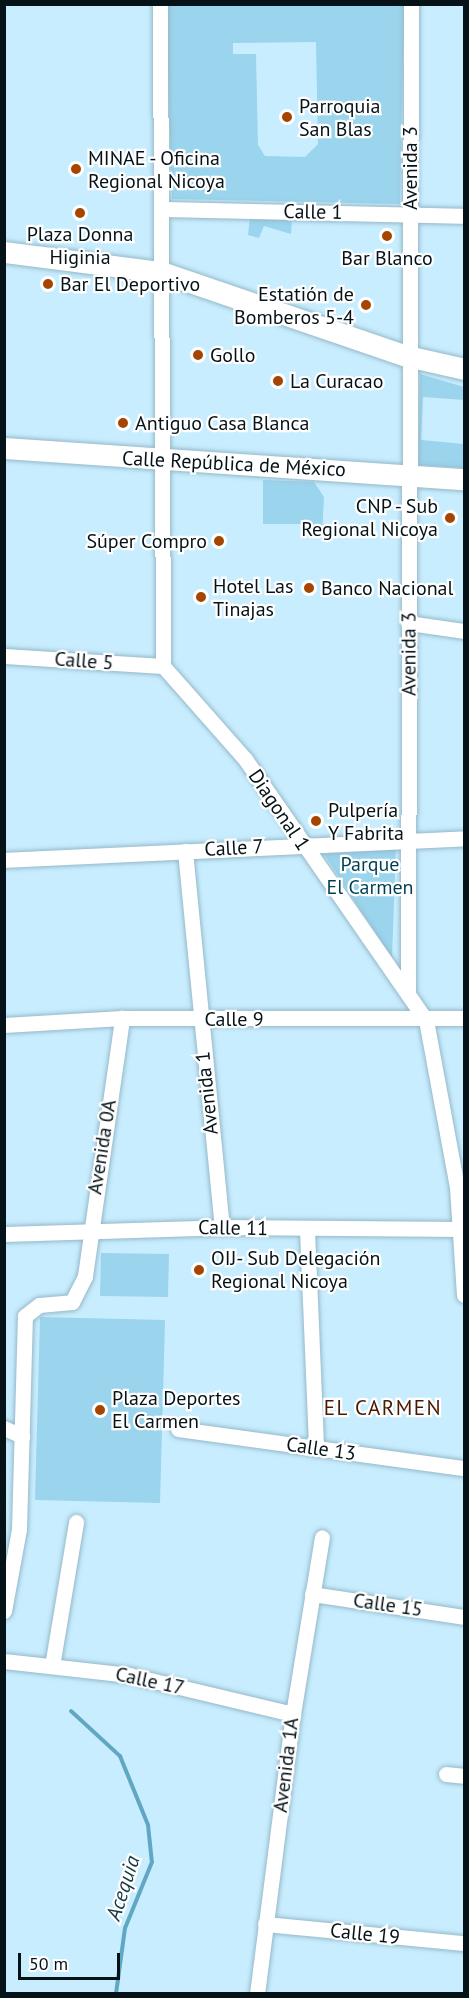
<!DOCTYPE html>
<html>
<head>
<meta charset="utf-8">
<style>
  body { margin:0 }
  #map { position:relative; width:469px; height:1998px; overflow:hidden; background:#c8edfe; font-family:"PT Sans",sans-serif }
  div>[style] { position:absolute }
  .green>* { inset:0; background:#9bd4ed }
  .stream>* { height:4px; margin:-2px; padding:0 2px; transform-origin:2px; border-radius:2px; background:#61a7c4 }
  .roads { filter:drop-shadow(0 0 2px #95b9c9) drop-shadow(0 0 2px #95b9c9) }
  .street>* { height:15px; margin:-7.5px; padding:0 7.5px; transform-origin:7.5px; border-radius:7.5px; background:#fff }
  .secondary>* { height:21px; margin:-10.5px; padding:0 10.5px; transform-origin:10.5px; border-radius:10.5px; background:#fff }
  .dots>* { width:16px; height:16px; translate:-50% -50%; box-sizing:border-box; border:3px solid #fff; border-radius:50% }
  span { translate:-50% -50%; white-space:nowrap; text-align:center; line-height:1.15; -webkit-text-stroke:4.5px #fff; paint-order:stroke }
  .poi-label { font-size:20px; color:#051217 }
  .left { translate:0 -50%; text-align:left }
  .right { translate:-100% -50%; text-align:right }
  .street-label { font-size:20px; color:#051217 }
  .park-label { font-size:20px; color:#003f53 }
  .neighbourhood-label { font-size:21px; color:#481900; letter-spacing:1.5px }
  .water-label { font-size:21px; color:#173845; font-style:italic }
  .frame { position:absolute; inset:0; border:6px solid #051217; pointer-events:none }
  .scale { position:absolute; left:18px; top:1953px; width:102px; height:27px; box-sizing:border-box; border:3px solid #051217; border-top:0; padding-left:8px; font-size:18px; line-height:21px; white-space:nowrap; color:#051217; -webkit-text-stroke:4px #fff; paint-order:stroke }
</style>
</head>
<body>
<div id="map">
  <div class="green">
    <div style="clip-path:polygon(evenodd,166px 5px,404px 5px,400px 204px,172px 199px,166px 5px,316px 42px,318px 144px,305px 157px,265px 156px,258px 145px,256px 54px,233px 54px,233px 43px,316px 42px)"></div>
    <div style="clip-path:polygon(250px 217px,292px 219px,291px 234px,264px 226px,259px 238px,248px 235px)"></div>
    <div style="clip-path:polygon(420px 374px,464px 387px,464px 400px,423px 397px,421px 440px,464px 444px,464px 468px,418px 465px)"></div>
    <div style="clip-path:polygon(263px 480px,314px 482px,324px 497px,322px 534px,301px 534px,301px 524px,263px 524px)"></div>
    <div style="clip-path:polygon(396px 847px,392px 958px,324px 854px)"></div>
    <div style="clip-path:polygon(101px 1253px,169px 1254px,168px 1297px,100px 1296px)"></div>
    <div style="clip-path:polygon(40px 1317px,165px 1320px,160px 1503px,35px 1500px)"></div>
  </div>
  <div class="stream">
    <div style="left:71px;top:1711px;width:67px;rotate:42.6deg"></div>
    <div style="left:120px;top:1756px;width:74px;rotate:67.9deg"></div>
    <div style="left:148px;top:1825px;width:37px;rotate:84deg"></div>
    <div style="left:152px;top:1862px;width:71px;rotate:112.2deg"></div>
    <div style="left:125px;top:1928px;width:67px;rotate:97.8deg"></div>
  </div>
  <div class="roads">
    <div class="street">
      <div style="left:160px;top:4px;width:662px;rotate:89.74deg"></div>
      <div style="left:161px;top:209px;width:303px;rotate:1.3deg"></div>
      <div style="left:408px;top:623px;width:57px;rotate:8.1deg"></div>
      <div style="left:4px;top:656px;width:159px;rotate:3.6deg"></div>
      <div style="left:163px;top:666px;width:124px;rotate:48.6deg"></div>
      <div style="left:245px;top:759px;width:318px;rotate:55.3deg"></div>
      <div style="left:426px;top:1020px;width:170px;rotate:79.5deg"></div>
      <div style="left:457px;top:1187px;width:108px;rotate:86.3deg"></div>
      <div style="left:185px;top:851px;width:378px;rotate:84.4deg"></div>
      <div style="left:4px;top:860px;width:461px;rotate:-2.7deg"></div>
      <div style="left:408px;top:990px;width:986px;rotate:-89.83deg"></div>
      <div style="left:4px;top:1025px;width:118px;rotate:-3.4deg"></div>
      <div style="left:122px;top:1018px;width:342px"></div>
      <div style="left:307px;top:1230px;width:219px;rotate:87.6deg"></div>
      <div style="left:4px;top:1234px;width:218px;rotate:-1.8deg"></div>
      <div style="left:222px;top:1227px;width:240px;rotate:0.5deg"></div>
      <div style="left:4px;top:1428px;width:20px;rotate:24deg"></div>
      <div style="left:178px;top:1429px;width:289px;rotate:7.8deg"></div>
      <div style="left:312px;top:1594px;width:154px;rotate:8.6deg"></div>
      <div style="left:4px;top:1611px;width:83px;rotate:-79.6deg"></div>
      <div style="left:19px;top:1529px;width:213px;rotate:-88.4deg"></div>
      <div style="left:25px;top:1316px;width:18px;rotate:-38deg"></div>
      <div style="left:39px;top:1305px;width:33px;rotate:-5deg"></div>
      <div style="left:72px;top:1302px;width:29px;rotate:-63deg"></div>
      <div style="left:85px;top:1276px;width:261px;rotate:-81.8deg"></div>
      <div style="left:4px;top:1661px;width:126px;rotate:6.4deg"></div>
      <div style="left:129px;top:1675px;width:169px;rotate:13.4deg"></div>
      <div style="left:52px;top:1666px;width:146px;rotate:-80.5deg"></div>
      <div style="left:446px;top:1774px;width:18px;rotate:6deg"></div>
      <div style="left:265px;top:1924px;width:200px;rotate:5.5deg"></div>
      <div style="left:257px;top:1994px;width:282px;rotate:-82.7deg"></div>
      <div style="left:293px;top:1714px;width:179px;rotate:-80.7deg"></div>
    </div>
    <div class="secondary">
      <div style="left:4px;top:252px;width:158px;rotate:7.3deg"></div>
      <div style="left:161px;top:272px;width:260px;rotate:18.9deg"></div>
      <div style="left:407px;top:356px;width:58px;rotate:12.8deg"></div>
      <div style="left:4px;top:448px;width:461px;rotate:3.9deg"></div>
    </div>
  </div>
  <div class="dots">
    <div style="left:287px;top:117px;background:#a64500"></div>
    <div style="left:76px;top:169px;background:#a64500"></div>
    <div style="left:80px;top:213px;background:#a64500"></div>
    <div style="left:387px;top:236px;background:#a64500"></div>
    <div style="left:48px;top:284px;background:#a64500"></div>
    <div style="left:366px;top:305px;background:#a64500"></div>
    <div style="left:198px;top:355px;background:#a64500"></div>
    <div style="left:278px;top:381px;background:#a64500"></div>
    <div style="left:123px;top:423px;background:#a64500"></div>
    <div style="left:450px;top:518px;background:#a64500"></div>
    <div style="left:219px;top:541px;background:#a64500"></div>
    <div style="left:309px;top:588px;background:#a64500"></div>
    <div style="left:201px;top:597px;background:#a64500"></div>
    <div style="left:316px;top:821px;background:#a64500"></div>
    <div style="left:199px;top:1270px;background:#a64500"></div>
    <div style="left:100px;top:1410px;background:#a64500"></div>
  </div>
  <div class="poi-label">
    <span class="left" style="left:299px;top:118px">Parroquia<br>San Blas</span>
    <span class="left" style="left:88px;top:170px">MINAE - Oficina<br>Regional Nicoya</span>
    <span style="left:80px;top:246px">Plaza Donna<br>Higinia</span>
    <span style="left:387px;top:258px">Bar Blanco</span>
    <span class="left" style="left:60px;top:284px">Bar El Deportivo</span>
    <span class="right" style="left:354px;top:306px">Estatión de<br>Bomberos 5-4</span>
    <span class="left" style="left:210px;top:355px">Gollo</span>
    <span class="left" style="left:290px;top:381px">La Curacao</span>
    <span class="left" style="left:135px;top:423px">Antiguo Casa Blanca</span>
    <span class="right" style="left:438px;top:518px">CNP - Sub<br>Regional Nicoya</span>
    <span class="right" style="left:207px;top:541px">Súper Compro</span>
    <span class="left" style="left:213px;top:598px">Hotel Las<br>Tinajas</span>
    <span class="left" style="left:321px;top:588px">Banco Nacional</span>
    <span class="left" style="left:328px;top:822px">Pulpería<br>Y Fabrita</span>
    <span class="left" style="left:211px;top:1270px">OIJ- Sub Delegación<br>Regional Nicoya</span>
    <span class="left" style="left:112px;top:1410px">Plaza Deportes<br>El Carmen</span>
  </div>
  <div class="street-label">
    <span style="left:410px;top:168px;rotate:-90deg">Avenida 3</span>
    <span style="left:313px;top:212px;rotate:1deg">Calle 1</span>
    <span style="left:234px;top:464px;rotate:3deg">Calle República de México</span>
    <span style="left:409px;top:654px;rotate:-90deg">Avenida 3</span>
    <span style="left:84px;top:661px;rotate:4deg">Calle 5</span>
    <span style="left:279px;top:810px;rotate:56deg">Diagonal 1</span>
    <span style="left:234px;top:848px;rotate:-3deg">Calle 7</span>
    <span style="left:234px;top:1019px">Calle 9</span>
    <span style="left:207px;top:1093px;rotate:-96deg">Avenida 1</span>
    <span style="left:102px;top:1147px;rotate:-81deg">Avenida 0A</span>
    <span style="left:233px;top:1228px;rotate:1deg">Calle 11</span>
    <span style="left:321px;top:1449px;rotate:8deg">Calle 13</span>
    <span style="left:388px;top:1605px;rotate:8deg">Calle 15</span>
    <span style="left:150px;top:1681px;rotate:12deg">Calle 17</span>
    <span style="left:286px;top:1765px;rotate:-83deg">Avenida 1A</span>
    <span style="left:365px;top:1934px;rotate:6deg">Calle 19</span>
  </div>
  <div class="park-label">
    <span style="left:370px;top:876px">Parque<br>El Carmen</span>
  </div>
  <div class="neighbourhood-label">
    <span style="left:383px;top:1408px">EL CARMEN</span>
  </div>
  <div class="water-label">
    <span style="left:123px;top:1888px;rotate:-72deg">Acequia</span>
  </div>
  <div class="frame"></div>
  <div class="scale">50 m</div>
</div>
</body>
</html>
